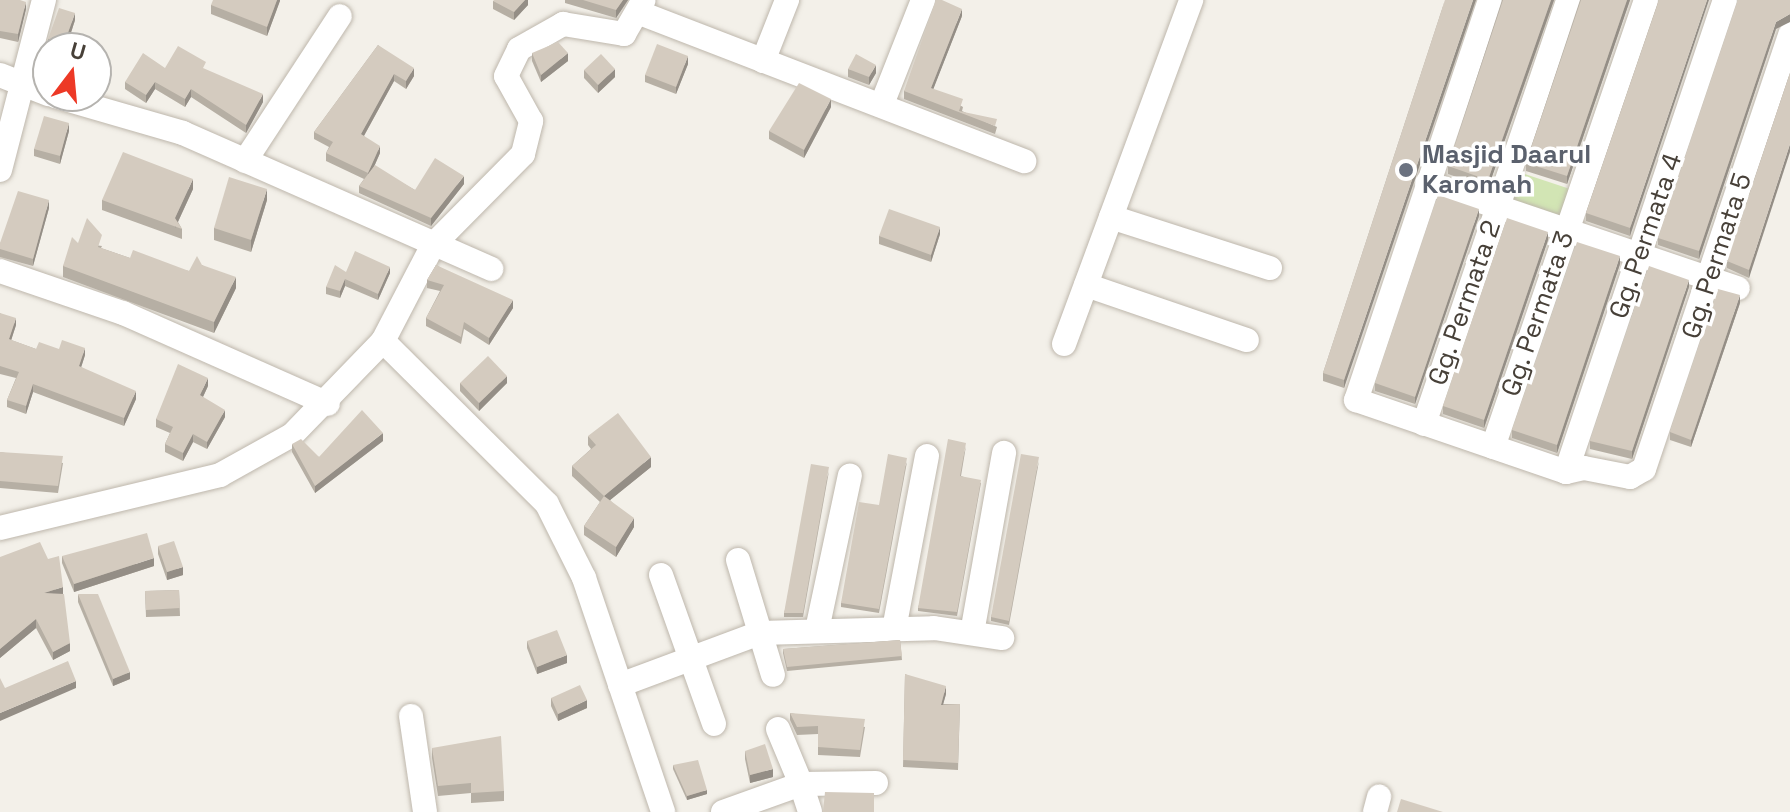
<!DOCTYPE html>
<html>
<head>
<meta charset="utf-8">
<style>
  body { margin:0 }
  #map { position:relative; width:1790px; height:812px; overflow:hidden; background:#f3f0e9; font-family:"Space Grotesk",sans-serif }
  div>[style] { position:absolute }
  .green>* { inset:0; background:#d2e5b4 }
  .roads { filter:drop-shadow(0 0 2px #beb7ac) drop-shadow(0 0 2px #beb7ac) }
  .minor>* { height:24px; margin:-12px; padding:0 12px; transform-origin:12px; border-radius:12px; background:#fff }
  .wall>* { inset:0; background:#b6afa4 }
  .shaded-wall>* { inset:0; background:#948e86 }
  .building>* { inset:0; background:#d4cbbf }
  .dots>* { width:22px; height:22px; translate:-50% -50%; box-sizing:border-box; border:4px solid #fff; border-radius:50% }
  span { translate:-50% -50%; white-space:nowrap; text-align:center; line-height:1.15; -webkit-text-stroke:7px #fff; paint-order:stroke }
  .worship-label { font-size:26px; color:#5b616d; font-weight:700 }
  .left { translate:0 -50%; text-align:left }
  .street-label { font-size:26px; color:#474038 }
  .north { position:absolute; left:32px; top:32px; width:80px; height:80px; box-sizing:border-box; background:#fff; border:2px solid #b5b3af; border-radius:50%; rotate:16deg; font-size:22px; font-weight:700; line-height:32px; text-align:center; color:#474038 }
  .north::after { content:''; display:block; margin:auto; width:28px; height:36px; background:#ed3926; clip-path:polygon(50% 0,100% 100%,50% 72%,0 100%) }
</style>
</head>
<body>
<div id="map">
  <div class="green">
    <div style="clip-path:polygon(1519px 172px,1576px 191px,1566px 221px,1509px 202px)"></div>
  </div>
  <div class="roads">
    <div class="minor">
      <div style="left:1490px;top:0;width:422px;rotate:108.5deg"></div>
      <div style="left:1356px;top:400px;width:222px;rotate:18.9deg"></div>
      <div style="left:1566px;top:472px;width:18px;rotate:-13deg"></div>
      <div style="left:1584px;top:468px;width:47px;rotate:11.1deg"></div>
      <div style="left:1630px;top:477px;width:16px;rotate:-30deg"></div>
      <div style="left:1644px;top:469px;width:459px;rotate:-71.4deg"></div>
      <div style="left:640px;top:13px;width:412px;rotate:21.1deg"></div>
      <div style="left:763px;top:61px;width:66px;rotate:-68.5deg"></div>
      <div style="left:0;top:75px;width:52px;rotate:21.6deg"></div>
      <div style="left:55px;top:96px;width:133px;rotate:16.1deg"></div>
      <div style="left:183px;top:133px;width:337px;rotate:23.8deg"></div>
      <div style="left:882px;top:104px;width:112px;rotate:-68.5deg"></div>
      <div style="left:245px;top:161px;width:173px;rotate:-56.8deg"></div>
      <div style="left:0;top:170px;width:176px;rotate:-75.5deg"></div>
      <div style="left:1427px;top:183px;width:328px;rotate:18.7deg"></div>
      <div style="left:1111px;top:217px;width:167px;rotate:17.8deg"></div>
      <div style="left:0;top:271px;width:130px;rotate:18.9deg"></div>
      <div style="left:123px;top:313px;width:224px;rotate:23.9deg"></div>
      <div style="left:1086px;top:285px;width:170px;rotate:18.9deg"></div>
      <div style="left:383px;top:341px;width:231px;rotate:44.8deg"></div>
      <div style="left:547px;top:504px;width:83px;rotate:63.4deg"></div>
      <div style="left:584px;top:578px;width:247px;rotate:71.3deg"></div>
      <div style="left:1064px;top:344px;width:367px;rotate:-69.7deg"></div>
      <div style="left:1424px;top:424px;width:448px;rotate:-71.2deg"></div>
      <div style="left:1493px;top:447px;width:472px;rotate:-71.1deg"></div>
      <div style="left:1566px;top:472px;width:498px;rotate:-71.4deg"></div>
      <div style="left:0;top:528px;width:226px;rotate:-13.5deg"></div>
      <div style="left:220px;top:475px;width:82px;rotate:-29.1deg"></div>
      <div style="left:292px;top:435px;width:131px;rotate:-45.9deg"></div>
      <div style="left:383px;top:341px;width:108px;rotate:-62.5deg"></div>
      <div style="left:433px;top:245px;width:128px;rotate:-45.3deg"></div>
      <div style="left:523px;top:154px;width:34px;rotate:-76deg"></div>
      <div style="left:531px;top:121px;width:51px;rotate:-119.1deg"></div>
      <div style="left:506px;top:76px;width:30px;rotate:-64deg"></div>
      <div style="left:519px;top:49px;width:51px;rotate:-29.6deg"></div>
      <div style="left:563px;top:24px;width:62px;rotate:9.3deg"></div>
      <div style="left:624px;top:34px;width:39px;rotate:-60deg"></div>
      <div style="left:738px;top:560px;width:120px;rotate:73.1deg"></div>
      <div style="left:661px;top:575px;width:158px;rotate:70.4deg"></div>
      <div style="left:894px;top:629px;width:176px;rotate:-79.2deg"></div>
      <div style="left:817px;top:630px;width:158px;rotate:-78deg"></div>
      <div style="left:972px;top:633px;width:183px;rotate:-79.9deg"></div>
      <div style="left:620px;top:685px;width:149px;rotate:-20.4deg"></div>
      <div style="left:760px;top:633px;width:174px;rotate:-1.6deg"></div>
      <div style="left:934px;top:628px;width:69px;rotate:8.4deg"></div>
      <div style="left:411px;top:716px;width:97px;rotate:81.7deg"></div>
      <div style="left:778px;top:729px;width:60px;rotate:67.3deg"></div>
      <div style="left:801px;top:784px;width:75px;rotate:-0.8deg"></div>
      <div style="left:723px;top:812px;width:83px;rotate:-19.7deg"></div>
      <div style="left:801px;top:784px;width:29px;rotate:72deg"></div>
      <div style="left:1375px;top:812px;width:16px;rotate:-75deg"></div>
    </div>
  </div>
  <div class="wall">
    <div style="clip-path:polygon(0 0,26px 9px,18px 42px,0 38px)"></div>
    <div style="clip-path:polygon(280px 0,267px 36px,211px 14px,211px 5px)"></div>
    <div style="clip-path:polygon(528px 0,528px 5px,514px 20px,493px 9px,493px 1px)"></div>
    <div style="clip-path:polygon(565px 0,628px 0,616px 18px,565px 3px)"></div>
    <div style="clip-path:polygon(1445px 0,1344px 388px,1323px 381px,1323px 373px)"></div>
    <div style="clip-path:polygon(1502px 0,1554px 0,1488px 188px,1448px 174px,1448px 166px)"></div>
    <div style="clip-path:polygon(1580px 0,1630px 0,1567px 184px,1526px 171px,1526px 163px)"></div>
    <div style="clip-path:polygon(1659px 0,1630px 236px,1586px 221px,1586px 213px)"></div>
    <div style="clip-path:polygon(962px 16px,933px 89px,963px 107px,962px 111px,997px 127px,995px 134px,904px 99px,904px 91px)"></div>
    <div style="clip-path:polygon(75px 20px,66px 48px,53px 48px,48px 46px,48px 39px)"></div>
    <div style="clip-path:polygon(1776px 29px,1699px 259px,1658px 245px,1658px 238px)"></div>
    <div style="clip-path:polygon(378px 45px,414px 76px,406px 89px,394px 81px,364px 136px,380px 153px,374px 167px,415px 190px,464px 184px,431px 226px,359px 193px,359px 186px,364px 179px,326px 161px,326px 153px,329px 147px,314px 139px,314px 132px)"></div>
    <div style="clip-path:polygon(532px 53px,568px 61px,541px 82px,532px 61px)"></div>
    <div style="clip-path:polygon(688px 64px,676px 94px,645px 82px,645px 75px)"></div>
    <div style="clip-path:polygon(165px 68px,206px 70px,263px 102px,246px 133px,191px 97px,185px 107px,155px 89px,146px 103px,125px 89px,125px 82px)"></div>
    <div style="clip-path:polygon(848px 69px,876px 73px,869px 85px,848px 77px)"></div>
    <div style="clip-path:polygon(584px 70px,615px 77px,598px 93px,584px 78px)"></div>
    <div style="clip-path:polygon(1790px 73px,1749px 278px,1727px 268px,1727px 261px)"></div>
    <div style="clip-path:polygon(831px 107px,804px 158px,769px 139px,769px 131px)"></div>
    <div style="clip-path:polygon(69px 131px,60px 164px,34px 156px,34px 149px)"></div>
    <div style="clip-path:polygon(193px 189px,178px 222px,182px 229px,182px 239px,102px 210px,102px 200px)"></div>
    <div style="clip-path:polygon(267px 200px,251px 252px,214px 240px,214px 228px)"></div>
    <div style="clip-path:polygon(49px 208px,33px 266px,0 257px,0 243px)"></div>
    <div style="clip-path:polygon(1479px 216px,1415px 404px,1375px 391px,1375px 383px)"></div>
    <div style="clip-path:polygon(940px 234px,931px 262px,879px 244px,879px 236px)"></div>
    <div style="clip-path:polygon(1548px 240px,1484px 428px,1443px 414px,1443px 406px)"></div>
    <div style="clip-path:polygon(78px 243px,102px 246px,101px 248px,130px 258px,189px 271px,202px 265px,236px 288px,214px 333px,63px 277px,63px 266px)"></div>
    <div style="clip-path:polygon(1620px 264px,1557px 453px,1512px 438px,1512px 430px)"></div>
    <div style="clip-path:polygon(436px 265px,513px 308px,489px 345px,464px 329px,461px 344px,426px 326px,426px 318px,440px 291px,427px 288px,427px 280px)"></div>
    <div style="clip-path:polygon(346px 272px,390px 273px,378px 300px,345px 286px,340px 298px,326px 294px,326px 287px)"></div>
    <div style="clip-path:polygon(1689px 287px,1632px 459px,1590px 449px,1590px 441px)"></div>
    <div style="clip-path:polygon(1740px 303px,1691px 447px,1670px 440px,1670px 432px)"></div>
    <div style="clip-path:polygon(0 313px,16px 325px,11px 340px,36px 349px,59px 349px,85px 355px,81px 367px,136px 399px,124px 426px,33px 392px,26px 414px,7px 407px,7px 400px,16px 378px,0 374px)"></div>
    <div style="clip-path:polygon(460px 383px,507px 383px,479px 411px,460px 391px)"></div>
    <div style="clip-path:polygon(208px 386px,203px 397px,225px 417px,207px 449px,193px 442px,183px 461px,165px 452px,165px 444px,170px 433px,156px 427px,156px 419px)"></div>
    <div style="clip-path:polygon(588px 436px,651px 467px,610px 500px,634px 527px,616px 557px,584px 535px,584px 526px,600px 502px,572px 476px,572px 466px,591px 449px,588px 445px)"></div>
    <div style="clip-path:polygon(383px 441px,315px 493px,292px 452px,292px 444px,319px 457px)"></div>
    <div style="clip-path:polygon(966px 446px,961px 476px,981px 483px,957px 616px,918px 611px,918px 608px)"></div>
    <div style="clip-path:polygon(0 452px,63px 463px,58px 493px,0 488px)"></div>
    <div style="clip-path:polygon(1039px 461px,1009px 625px,991px 621px,991px 617px)"></div>
    <div style="clip-path:polygon(907px 462px,879px 613px,841px 607px,841px 603px)"></div>
    <div style="clip-path:polygon(829px 471px,803px 617px,784px 617px,784px 613px)"></div>
    <div style="clip-path:polygon(158px 546px,183px 575px,167px 580px,158px 554px)"></div>
    <div style="clip-path:polygon(62px 556px,154px 566px,74px 592px,62px 563px)"></div>
    <div style="clip-path:polygon(0 557px,63px 594px,70px 651px,53px 660px,36px 628px,0 658px)"></div>
    <div style="clip-path:polygon(179px 590px,180px 616px,146px 617px,145px 591px)"></div>
    <div style="clip-path:polygon(78px 594px,130px 679px,113px 686px,78px 602px)"></div>
    <div style="clip-path:polygon(900px 640px,902px 660px,787px 671px,783px 653px,783px 649px)"></div>
    <div style="clip-path:polygon(527px 641px,567px 663px,537px 674px,527px 648px)"></div>
    <div style="clip-path:polygon(905px 674px,946px 694px,943px 704px,960px 704px,958px 770px,903px 767px)"></div>
    <div style="clip-path:polygon(551px 698px,587px 708px,558px 721px,551px 706px)"></div>
    <div style="clip-path:polygon(790px 713px,865px 727px,860px 757px,818px 755px,818px 734px,797px 735px,790px 720px)"></div>
    <div style="clip-path:polygon(432px 748px,504px 791px,504px 801px,471px 803px,471px 793px,438px 796px,432px 758px)"></div>
    <div style="clip-path:polygon(745px 751px,773px 777px,750px 783px,745px 759px)"></div>
    <div style="clip-path:polygon(673px 765px,707px 794px,687px 800px,673px 769px)"></div>
  </div>
  <div class="shaded-wall">
    <div style="clip-path:polygon(277px 0,280px 0,280px 1px,267px 36px,267px 27px)"></div>
    <div style="clip-path:polygon(525px 0,528px 0,528px 5px,514px 20px,514px 12px)"></div>
    <div style="clip-path:polygon(623px 0,628px 0,616px 18px,616px 10px)"></div>
    <div style="clip-path:polygon(1473px 0,1476px 0,1344px 388px,1344px 380px)"></div>
    <div style="clip-path:polygon(1551px 0,1554px 0,1488px 188px,1488px 180px)"></div>
    <div style="clip-path:polygon(1627px 0,1630px 0,1567px 184px,1567px 176px)"></div>
    <div style="clip-path:polygon(1707px 0,1709px 0,1630px 236px,1630px 228px)"></div>
    <div style="clip-path:polygon(26px 2px,26px 9px,18px 42px,18px 34px)"></div>
    <div style="clip-path:polygon(962px 9px,962px 16px,931px 95px,931px 88px)"></div>
    <div style="clip-path:polygon(75px 13px,75px 20px,66px 48px,64px 48px,64px 44px)"></div>
    <div style="clip-path:polygon(1790px 14px,1790px 22px,1776px 29px,1699px 259px,1699px 251px,1776px 22px)"></div>
    <div style="clip-path:polygon(568px 53px,568px 61px,541px 82px,541px 75px)"></div>
    <div style="clip-path:polygon(688px 56px,688px 64px,676px 94px,676px 87px)"></div>
    <div style="clip-path:polygon(876px 65px,876px 73px,869px 85px,869px 77px)"></div>
    <div style="clip-path:polygon(414px 68px,414px 76px,406px 89px,406px 81px)"></div>
    <div style="clip-path:polygon(615px 69px,615px 77px,598px 93px,598px 85px)"></div>
    <div style="clip-path:polygon(394px 74px,394px 81px,361px 141px,361px 134px)"></div>
    <div style="clip-path:polygon(155px 82px,155px 89px,146px 103px,146px 95px)"></div>
    <div style="clip-path:polygon(191px 89px,191px 97px,185px 107px,185px 99px)"></div>
    <div style="clip-path:polygon(263px 94px,263px 102px,246px 133px,246px 125px)"></div>
    <div style="clip-path:polygon(831px 99px,831px 107px,804px 158px,804px 150px)"></div>
    <div style="clip-path:polygon(69px 123px,69px 131px,60px 164px,60px 156px)"></div>
    <div style="clip-path:polygon(1790px 144px,1790px 152px,1749px 278px,1749px 270px)"></div>
    <div style="clip-path:polygon(380px 146px,380px 153px,368px 180px,368px 173px)"></div>
    <div style="clip-path:polygon(464px 176px,464px 184px,431px 226px,431px 218px)"></div>
    <div style="clip-path:polygon(193px 179px,193px 189px,175px 228px,175px 218px)"></div>
    <div style="clip-path:polygon(267px 189px,267px 200px,251px 252px,251px 240px)"></div>
    <div style="clip-path:polygon(49px 200px,49px 208px,33px 266px,33px 259px)"></div>
    <div style="clip-path:polygon(1479px 209px,1479px 216px,1415px 404px,1415px 397px)"></div>
    <div style="clip-path:polygon(940px 227px,940px 234px,931px 262px,931px 255px)"></div>
    <div style="clip-path:polygon(1548px 232px,1548px 240px,1484px 428px,1484px 420px)"></div>
    <div style="clip-path:polygon(1620px 256px,1620px 264px,1557px 453px,1557px 445px)"></div>
    <div style="clip-path:polygon(390px 267px,390px 273px,378px 300px,378px 294px)"></div>
    <div style="clip-path:polygon(236px 277px,236px 288px,214px 333px,214px 322px)"></div>
    <div style="clip-path:polygon(345px 279px,345px 286px,340px 298px,340px 291px)"></div>
    <div style="clip-path:polygon(1689px 280px,1689px 287px,1632px 459px,1632px 451px)"></div>
    <div style="clip-path:polygon(1740px 295px,1740px 303px,1691px 447px,1691px 440px)"></div>
    <div style="clip-path:polygon(513px 300px,513px 308px,489px 345px,489px 338px)"></div>
    <div style="clip-path:polygon(16px 318px,16px 325px,9px 347px,9px 339px)"></div>
    <div style="clip-path:polygon(85px 348px,85px 355px,79px 374px,79px 366px)"></div>
    <div style="clip-path:polygon(507px 376px,507px 383px,479px 411px,479px 403px)"></div>
    <div style="clip-path:polygon(208px 378px,208px 386px,200px 403px,200px 395px)"></div>
    <div style="clip-path:polygon(33px 384px,33px 392px,26px 414px,26px 406px)"></div>
    <div style="clip-path:polygon(136px 391px,136px 399px,124px 426px,124px 418px)"></div>
    <div style="clip-path:polygon(225px 410px,225px 417px,207px 449px,207px 442px)"></div>
    <div style="clip-path:polygon(383px 433px,383px 441px,315px 493px,315px 486px)"></div>
    <div style="clip-path:polygon(193px 434px,193px 442px,183px 461px,183px 453px)"></div>
    <div style="clip-path:polygon(651px 457px,651px 467px,604px 505px,604px 496px)"></div>
    <div style="clip-path:polygon(634px 518px,634px 527px,616px 557px,616px 547px)"></div>
    <div style="clip-path:polygon(154px 558px,154px 566px,74px 592px,74px 584px)"></div>
    <div style="clip-path:polygon(183px 567px,183px 575px,167px 580px,167px 572px)"></div>
    <div style="clip-path:polygon(63px 587px,63px 595px,44px 593px)"></div>
    <div style="clip-path:polygon(36px 619px,36px 628px,0 658px,0 649px)"></div>
    <div style="clip-path:polygon(70px 643px,70px 651px,53px 660px,53px 652px)"></div>
    <div style="clip-path:polygon(567px 655px,567px 663px,537px 674px,537px 667px)"></div>
    <div style="clip-path:polygon(130px 672px,130px 679px,113px 686px,113px 679px)"></div>
    <div style="clip-path:polygon(76px 681px,76px 688px,0 721px,0 713px)"></div>
    <div style="clip-path:polygon(946px 686px,946px 694px,941px 712px,941px 705px)"></div>
    <div style="clip-path:polygon(587px 700px,587px 708px,558px 721px,558px 714px)"></div>
    <div style="clip-path:polygon(773px 769px,773px 777px,750px 783px,750px 775px)"></div>
    <div style="clip-path:polygon(707px 790px,707px 794px,687px 800px,687px 796px)"></div>
  </div>
  <div class="building">
    <div style="clip-path:polygon(0 0,20px 0,26px 2px,18px 34px,0 31px)"></div>
    <div style="clip-path:polygon(213px 0,277px 0,267px 27px,211px 5px)"></div>
    <div style="clip-path:polygon(494px 0,525px 0,514px 12px,493px 1px)"></div>
    <div style="clip-path:polygon(583px 0,623px 0,616px 10px)"></div>
    <div style="clip-path:polygon(936px 0,942px 0,962px 9px,931px 88px,963px 99px,959px 111px,997px 119px,995px 126px,904px 91px)"></div>
    <div style="clip-path:polygon(1445px 0,1473px 0,1344px 380px,1323px 373px)"></div>
    <div style="clip-path:polygon(1503px 0,1551px 0,1488px 180px,1448px 166px)"></div>
    <div style="clip-path:polygon(1581px 0,1627px 0,1567px 176px,1526px 163px)"></div>
    <div style="clip-path:polygon(1659px 0,1707px 0,1630px 228px,1586px 213px)"></div>
    <div style="clip-path:polygon(1738px 0,1790px 0,1790px 14px,1776px 22px,1699px 251px,1658px 238px)"></div>
    <div style="clip-path:polygon(59px 8px,75px 13px,64px 44px,48px 39px)"></div>
    <div style="clip-path:polygon(558px 42px,568px 53px,541px 75px,532px 53px)"></div>
    <div style="clip-path:polygon(657px 44px,688px 56px,676px 87px,645px 75px)"></div>
    <div style="clip-path:polygon(378px 45px,414px 68px,406px 81px,394px 74px,361px 134px,380px 146px,368px 173px,326px 153px,333px 142px,314px 132px)"></div>
    <div style="clip-path:polygon(178px 46px,206px 62px,203px 68px,263px 94px,246px 125px,191px 89px,185px 99px,155px 82px,146px 95px,125px 82px,143px 53px,165px 68px)"></div>
    <div style="clip-path:polygon(601px 54px,615px 69px,598px 85px,584px 70px)"></div>
    <div style="clip-path:polygon(856px 54px,876px 65px,869px 77px,848px 69px)"></div>
    <div style="clip-path:polygon(1790px 73px,1790px 144px,1749px 270px,1727px 261px)"></div>
    <div style="clip-path:polygon(799px 83px,831px 99px,804px 150px,769px 131px)"></div>
    <div style="clip-path:polygon(44px 116px,69px 123px,60px 156px,34px 149px)"></div>
    <div style="clip-path:polygon(123px 152px,193px 179px,175px 218px,182px 229px,102px 200px)"></div>
    <div style="clip-path:polygon(435px 158px,464px 176px,431px 218px,359px 186px,375px 165px,415px 190px)"></div>
    <div style="clip-path:polygon(229px 177px,267px 189px,251px 240px,214px 228px)"></div>
    <div style="clip-path:polygon(18px 191px,49px 200px,33px 259px,0 249px,0 243px)"></div>
    <div style="clip-path:polygon(1438px 195px,1479px 209px,1415px 397px,1375px 383px)"></div>
    <div style="clip-path:polygon(889px 209px,940px 227px,931px 255px,879px 236px)"></div>
    <div style="clip-path:polygon(87px 218px,102px 235px,98px 247px,130px 258px,133px 250px,189px 271px,197px 256px,202px 265px,236px 277px,214px 322px,63px 266px,72px 237px,78px 243px)"></div>
    <div style="clip-path:polygon(1507px 218px,1548px 232px,1484px 420px,1443px 406px)"></div>
    <div style="clip-path:polygon(1577px 242px,1620px 256px,1557px 445px,1512px 430px)"></div>
    <div style="clip-path:polygon(355px 251px,390px 267px,378px 294px,345px 279px,340px 291px,326px 287px,335px 265px,346px 272px)"></div>
    <div style="clip-path:polygon(436px 265px,513px 300px,489px 338px,464px 322px,461px 337px,426px 318px,444px 285px,427px 280px)"></div>
    <div style="clip-path:polygon(1649px 266px,1689px 280px,1632px 451px,1590px 441px)"></div>
    <div style="clip-path:polygon(1718px 289px,1740px 295px,1691px 440px,1670px 432px)"></div>
    <div style="clip-path:polygon(0 313px,16px 318px,9px 339px,36px 349px,39px 342px,59px 349px,62px 340px,85px 348px,79px 366px,136px 391px,124px 418px,33px 384px,26px 406px,7px 400px,19px 372px,0 366px)"></div>
    <div style="clip-path:polygon(488px 356px,507px 376px,479px 403px,460px 383px)"></div>
    <div style="clip-path:polygon(178px 364px,208px 378px,200px 395px,225px 410px,207px 442px,193px 434px,183px 453px,165px 444px,173px 427px,156px 419px)"></div>
    <div style="clip-path:polygon(362px 410px,383px 433px,315px 486px,292px 444px,301px 439px,319px 457px)"></div>
    <div style="clip-path:polygon(618px 413px,651px 457px,604px 496px,634px 518px,616px 547px,584px 526px,604px 496px,572px 466px,596px 445px,588px 436px)"></div>
    <div style="clip-path:polygon(948px 439px,966px 443px,960px 476px,981px 480px,957px 612px,918px 608px)"></div>
    <div style="clip-path:polygon(0 452px,63px 456px,58px 486px,0 481px)"></div>
    <div style="clip-path:polygon(888px 454px,907px 458px,879px 609px,841px 603px,859px 502px,879px 505px)"></div>
    <div style="clip-path:polygon(1021px 454px,1039px 457px,1009px 621px,991px 617px)"></div>
    <div style="clip-path:polygon(811px 464px,829px 467px,803px 613px,784px 613px)"></div>
    <div style="clip-path:polygon(147px 533px,154px 558px,74px 584px,62px 556px)"></div>
    <div style="clip-path:polygon(174px 541px,183px 567px,167px 572px,158px 546px)"></div>
    <div style="clip-path:polygon(40px 542px,48px 559px,59px 556px,63px 587px,44px 593px,64px 594px,70px 643px,53px 652px,36px 619px,0 649px,0 557px)"></div>
    <div style="clip-path:polygon(179px 590px,180px 608px,146px 610px,145px 591px)"></div>
    <div style="clip-path:polygon(78px 594px,98px 594px,130px 672px,113px 679px)"></div>
    <div style="clip-path:polygon(557px 630px,567px 655px,537px 667px,527px 641px)"></div>
    <div style="clip-path:polygon(900px 640px,902px 656px,787px 667px,783px 649px)"></div>
    <div style="clip-path:polygon(68px 661px,76px 681px,0 713px,0 678px,5px 688px)"></div>
    <div style="clip-path:polygon(905px 674px,946px 686px,941px 705px,960px 704px,958px 763px,903px 760px)"></div>
    <div style="clip-path:polygon(580px 685px,587px 700px,558px 714px,551px 698px)"></div>
    <div style="clip-path:polygon(790px 713px,865px 719px,860px 750px,818px 747px,818px 726px,797px 727px)"></div>
    <div style="clip-path:polygon(501px 736px,504px 791px,471px 793px,471px 783px,438px 786px,432px 748px)"></div>
    <div style="clip-path:polygon(765px 744px,773px 769px,750px 775px,745px 751px)"></div>
    <div style="clip-path:polygon(698px 760px,707px 790px,687px 796px,673px 765px)"></div>
    <div style="clip-path:polygon(825px 792px,874px 793px,874px 812px,823px 812px)"></div>
    <div style="clip-path:polygon(1401px 799px,1443px 812px,1397px 812px)"></div>
  </div>
  <div class="dots">
    <div style="left:1406px;top:170px;background:#6b7280"></div>
  </div>
  <div class="worship-label">
    <span class="left" style="left:1422px;top:170px">Masjid Daarul<br>Karomah</span>
  </div>
  <div class="street-label">
    <span style="left:1646px;top:236px;rotate:-71deg">Gg. Permata 4</span>
    <span style="left:1717px;top:256px;rotate:-72deg">Gg. Permata 5</span>
    <span style="left:1465px;top:303px;rotate:-71deg">Gg. Permata 2</span>
    <span style="left:1538px;top:314px;rotate:-71deg">Gg. Permata 3</span>
  </div>
  <div class="north">U</div>
</div>
</body>
</html>
